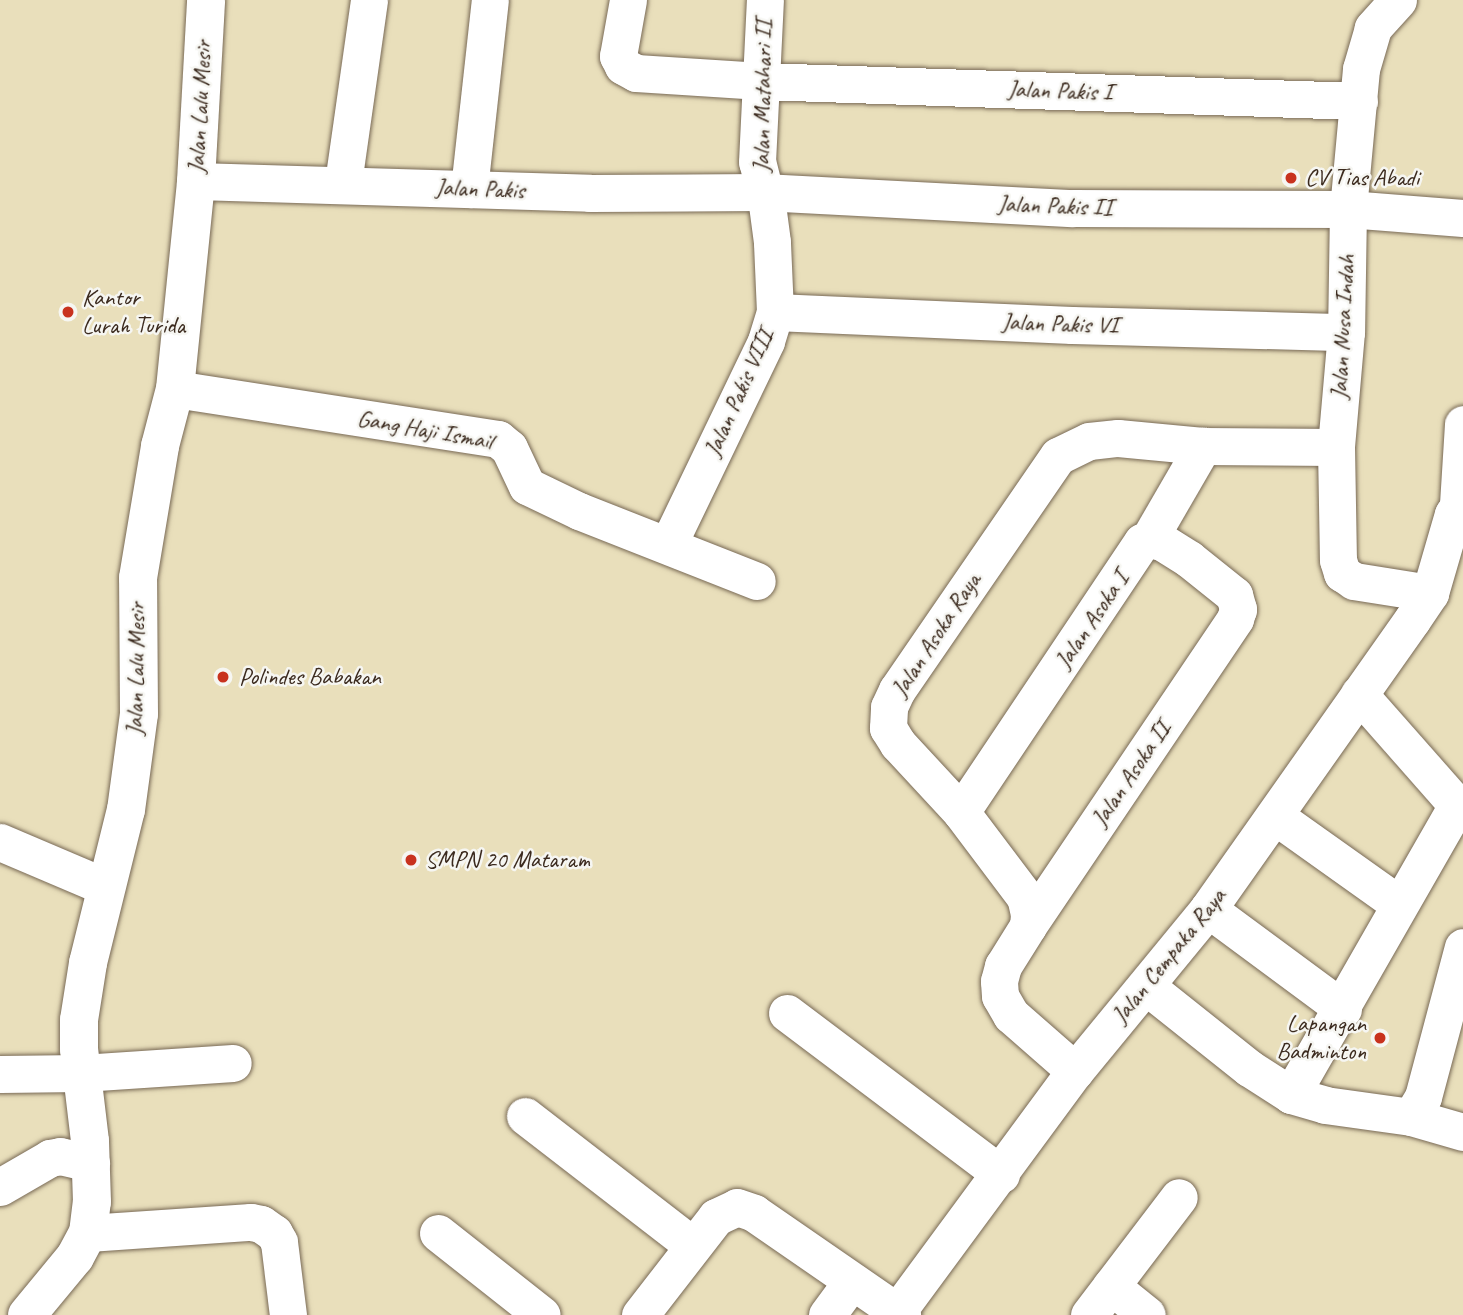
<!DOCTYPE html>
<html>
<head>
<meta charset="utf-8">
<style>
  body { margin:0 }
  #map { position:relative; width:1463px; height:1315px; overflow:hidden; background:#e9dfbb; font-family:Caveat,sans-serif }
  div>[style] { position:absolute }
  .roads { filter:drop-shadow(0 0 2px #786955) drop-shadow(0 0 2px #786955) }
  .minor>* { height:37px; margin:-18.5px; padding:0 18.5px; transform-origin:18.5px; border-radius:18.5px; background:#fff }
  .tertiary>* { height:38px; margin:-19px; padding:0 19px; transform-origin:19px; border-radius:19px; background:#fff }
  .dots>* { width:19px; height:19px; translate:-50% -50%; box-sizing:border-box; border:4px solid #f6f6f2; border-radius:50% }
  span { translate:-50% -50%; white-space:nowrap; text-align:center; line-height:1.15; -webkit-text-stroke:5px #f6f6f2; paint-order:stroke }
  .street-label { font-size:24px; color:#3b2a1e }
  .poi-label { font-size:24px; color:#3b2a1e }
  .left { translate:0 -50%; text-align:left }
  .right { translate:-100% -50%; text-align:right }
</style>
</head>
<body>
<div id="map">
  <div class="roads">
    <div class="minor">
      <div style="left:628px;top:0;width:57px;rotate:100.1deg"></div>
      <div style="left:618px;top:56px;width:11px;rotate:63deg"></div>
      <div style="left:623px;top:66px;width:15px;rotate:28deg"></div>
      <div style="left:636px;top:73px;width:125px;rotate:3.7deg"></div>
      <div style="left:761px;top:81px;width:598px;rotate:1.92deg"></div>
      <div style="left:1398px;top:0;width:38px;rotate:132deg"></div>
      <div style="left:1373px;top:28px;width:43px;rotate:106.3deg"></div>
      <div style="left:1361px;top:69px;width:141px;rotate:95.3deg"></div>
      <div style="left:1348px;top:209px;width:123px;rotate:90.9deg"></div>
      <div style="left:1346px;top:332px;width:115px;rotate:95deg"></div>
      <div style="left:1336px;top:447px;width:113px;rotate:89deg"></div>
      <div style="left:1338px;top:560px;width:14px;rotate:73deg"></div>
      <div style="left:1342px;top:573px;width:14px;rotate:34deg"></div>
      <div style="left:1354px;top:581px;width:77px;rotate:9deg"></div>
      <div style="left:196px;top:181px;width:394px;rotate:1.7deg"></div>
      <div style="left:590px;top:193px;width:173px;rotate:-0.3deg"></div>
      <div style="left:763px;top:192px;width:310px;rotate:3deg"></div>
      <div style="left:1073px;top:208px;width:275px;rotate:0.2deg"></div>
      <div style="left:1348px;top:209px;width:115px;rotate:4.5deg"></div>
      <div style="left:343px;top:183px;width:185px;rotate:-81.9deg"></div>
      <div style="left:469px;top:189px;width:190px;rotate:-83.7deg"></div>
      <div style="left:775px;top:312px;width:297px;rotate:2.5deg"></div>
      <div style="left:1072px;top:325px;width:274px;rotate:1.5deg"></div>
      <div style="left:175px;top:389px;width:327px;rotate:8.8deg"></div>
      <div style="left:498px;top:439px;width:14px;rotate:39deg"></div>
      <div style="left:509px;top:448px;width:42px;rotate:64.7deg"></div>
      <div style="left:527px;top:486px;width:58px;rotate:25.7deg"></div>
      <div style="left:579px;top:511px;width:191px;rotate:21.5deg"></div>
      <div style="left:1458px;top:504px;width:80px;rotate:-86.4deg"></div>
      <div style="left:1149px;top:539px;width:108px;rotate:-59.9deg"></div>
      <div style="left:668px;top:545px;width:226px;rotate:-64.3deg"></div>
      <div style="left:766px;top:341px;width:30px;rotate:-73deg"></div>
      <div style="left:775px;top:312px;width:70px;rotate:-92.5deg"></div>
      <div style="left:772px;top:242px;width:45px;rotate:-97.6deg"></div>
      <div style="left:766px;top:197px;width:36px;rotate:-104deg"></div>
      <div style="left:757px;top:162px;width:162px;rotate:-87.2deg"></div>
      <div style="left:1359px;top:694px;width:157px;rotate:48.6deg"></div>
      <div style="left:961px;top:812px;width:325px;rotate:-56.2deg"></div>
      <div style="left:1142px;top:542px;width:8px;rotate:-23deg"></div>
      <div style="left:1149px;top:539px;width:13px;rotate:13deg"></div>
      <div style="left:1162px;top:542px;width:32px;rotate:32deg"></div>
      <div style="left:1189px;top:559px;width:58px;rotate:38.7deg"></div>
      <div style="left:1234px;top:595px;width:15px;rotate:74deg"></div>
      <div style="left:1238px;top:609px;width:10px;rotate:107deg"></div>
      <div style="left:1235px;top:619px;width:370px;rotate:124deg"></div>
      <div style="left:1275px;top:816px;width:152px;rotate:35.4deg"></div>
      <div style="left:0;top:842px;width:115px;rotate:23deg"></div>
      <div style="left:1208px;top:909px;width:168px;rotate:36.5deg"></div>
      <div style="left:1146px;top:986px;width:132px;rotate:38.5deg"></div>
      <div style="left:1249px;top:1068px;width:50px;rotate:32.7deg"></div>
      <div style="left:1291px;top:1095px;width:35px;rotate:16deg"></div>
      <div style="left:1325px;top:1105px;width:87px;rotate:7.9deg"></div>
      <div style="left:1411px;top:1117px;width:54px;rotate:16.1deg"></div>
      <div style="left:787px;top:1013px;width:268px;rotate:37deg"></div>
      <div style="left:1075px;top:1071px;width:85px;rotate:-138.8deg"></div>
      <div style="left:1011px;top:1015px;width:22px;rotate:-120deg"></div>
      <div style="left:1000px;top:996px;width:15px;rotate:-94deg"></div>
      <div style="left:999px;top:981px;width:16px;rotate:-75deg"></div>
      <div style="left:1003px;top:966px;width:47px;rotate:-58deg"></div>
      <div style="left:1028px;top:926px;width:12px;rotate:-85deg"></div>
      <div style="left:1029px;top:914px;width:17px;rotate:-103deg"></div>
      <div style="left:1025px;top:897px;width:106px;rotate:-127deg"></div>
      <div style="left:961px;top:812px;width:93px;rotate:-132.8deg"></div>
      <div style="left:898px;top:744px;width:19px;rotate:-122deg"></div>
      <div style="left:888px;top:728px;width:21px;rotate:-87deg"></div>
      <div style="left:889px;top:707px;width:19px;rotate:-65deg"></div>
      <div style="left:897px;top:690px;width:284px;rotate:-55.5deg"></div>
      <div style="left:1058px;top:456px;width:34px;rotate:-26deg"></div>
      <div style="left:1089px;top:441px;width:29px;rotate:-6deg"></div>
      <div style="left:1118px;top:438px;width:85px;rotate:5.4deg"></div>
      <div style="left:1203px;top:446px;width:133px;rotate:0.4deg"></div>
      <div style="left:0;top:1074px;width:82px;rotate:-0.7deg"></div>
      <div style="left:82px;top:1073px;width:151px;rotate:-3.8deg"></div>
      <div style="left:1291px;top:1095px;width:334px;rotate:-60.2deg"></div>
      <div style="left:525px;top:1116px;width:212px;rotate:37.7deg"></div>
      <div style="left:1411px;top:1117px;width:23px;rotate:-59deg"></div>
      <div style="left:1423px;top:1097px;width:155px;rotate:-75.1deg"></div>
      <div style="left:0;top:1187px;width:58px;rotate:-30.1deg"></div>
      <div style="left:50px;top:1158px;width:10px;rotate:-11deg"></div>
      <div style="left:60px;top:1156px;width:32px;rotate:13deg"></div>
      <div style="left:88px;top:1233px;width:163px;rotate:-3.9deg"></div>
      <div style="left:251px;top:1222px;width:10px;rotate:11deg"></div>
      <div style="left:261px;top:1224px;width:16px;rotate:35deg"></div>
      <div style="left:274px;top:1233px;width:10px;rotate:61deg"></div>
      <div style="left:279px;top:1242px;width:74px;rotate:83deg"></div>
      <div style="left:438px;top:1233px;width:132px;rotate:38.3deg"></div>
      <div style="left:1111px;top:1286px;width:46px;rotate:38.9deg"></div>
      <div style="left:897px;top:1312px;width:300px;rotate:-53.6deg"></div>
      <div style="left:1075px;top:1071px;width:210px;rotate:-50.6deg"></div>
      <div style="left:1208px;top:909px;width:354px;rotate:-54.8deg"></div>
      <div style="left:1412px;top:620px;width:32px;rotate:-56deg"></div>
      <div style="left:1430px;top:593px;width:82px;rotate:-73.8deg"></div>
      <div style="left:1453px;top:514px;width:18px;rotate:-56deg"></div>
      <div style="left:640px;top:1315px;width:124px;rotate:-52.2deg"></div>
      <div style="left:716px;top:1217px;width:23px;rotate:-25deg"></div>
      <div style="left:737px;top:1207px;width:18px;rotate:19deg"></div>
      <div style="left:754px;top:1213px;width:180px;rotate:34.6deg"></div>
      <div style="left:827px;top:1315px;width:42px;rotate:-53.7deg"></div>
      <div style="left:1089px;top:1315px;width:148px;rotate:-52.7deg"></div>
    </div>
    <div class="tertiary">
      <div style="left:27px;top:1315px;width:75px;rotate:-50.4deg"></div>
      <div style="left:75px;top:1257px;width:27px;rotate:-62deg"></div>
      <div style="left:88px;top:1233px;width:31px;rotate:-83deg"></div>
      <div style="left:92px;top:1202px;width:61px;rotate:-91.9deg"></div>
      <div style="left:90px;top:1141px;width:93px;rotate:-96.8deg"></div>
      <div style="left:79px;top:1049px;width:29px;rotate:-90deg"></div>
      <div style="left:79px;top:1020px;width:58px;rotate:-81deg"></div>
      <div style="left:88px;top:963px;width:158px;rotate:-76.1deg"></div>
      <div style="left:126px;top:810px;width:97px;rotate:-82.3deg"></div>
      <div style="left:139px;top:714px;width:136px;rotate:-90.4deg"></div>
      <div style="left:138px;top:578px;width:134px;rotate:-80.5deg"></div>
      <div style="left:160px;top:446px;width:59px;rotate:-75.3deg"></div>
      <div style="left:175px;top:389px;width:209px;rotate:-84.2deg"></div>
      <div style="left:196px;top:181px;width:181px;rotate:-86.8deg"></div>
    </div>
  </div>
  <div class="dots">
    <div style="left:1291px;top:178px;background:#c8321e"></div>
    <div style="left:68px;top:312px;background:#c8321e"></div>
    <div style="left:223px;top:677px;background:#c8321e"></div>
    <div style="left:411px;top:860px;background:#c8321e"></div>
    <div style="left:1380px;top:1038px;background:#c8321e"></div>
  </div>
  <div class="street-label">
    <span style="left:1060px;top:91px;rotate:2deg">Jalan Pakis I</span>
    <span style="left:763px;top:96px;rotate:-89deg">Jalan Matahari II</span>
    <span style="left:200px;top:107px;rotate:-87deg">Jalan Lalu Mesir</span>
    <span style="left:480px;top:189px;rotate:2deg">Jalan Pakis</span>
    <span style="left:1055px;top:206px;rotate:2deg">Jalan Pakis II</span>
    <span style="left:1060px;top:324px;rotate:2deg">Jalan Pakis VI</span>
    <span style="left:1343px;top:327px;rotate:-87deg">Jalan Nusa Indah</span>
    <span style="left:739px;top:393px;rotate:-66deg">Jalan Pakis VIII</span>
    <span style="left:425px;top:430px;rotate:10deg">Gang Haji Ismail</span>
    <span style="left:1092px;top:620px;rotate:-56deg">Jalan Asoka I</span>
    <span style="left:936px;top:635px;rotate:-57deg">Jalan Asoka Raya</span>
    <span style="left:136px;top:669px;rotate:-89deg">Jalan Lalu Mesir</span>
    <span style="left:1131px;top:774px;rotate:-56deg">Jalan Asoka II</span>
    <span style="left:1169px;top:956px;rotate:-51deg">Jalan Cempaka Raya</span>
  </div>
  <div class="poi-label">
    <span class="left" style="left:1305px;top:178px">CV Tias Abadi</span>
    <span class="left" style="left:82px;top:312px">Kantor<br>Lurah Turida</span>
    <span class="left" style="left:239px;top:677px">Polindes Babakan</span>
    <span class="left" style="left:425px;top:860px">SMPN 20 Mataram</span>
    <span class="right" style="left:1366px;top:1038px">Lapangan<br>Badminton</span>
  </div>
</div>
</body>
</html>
